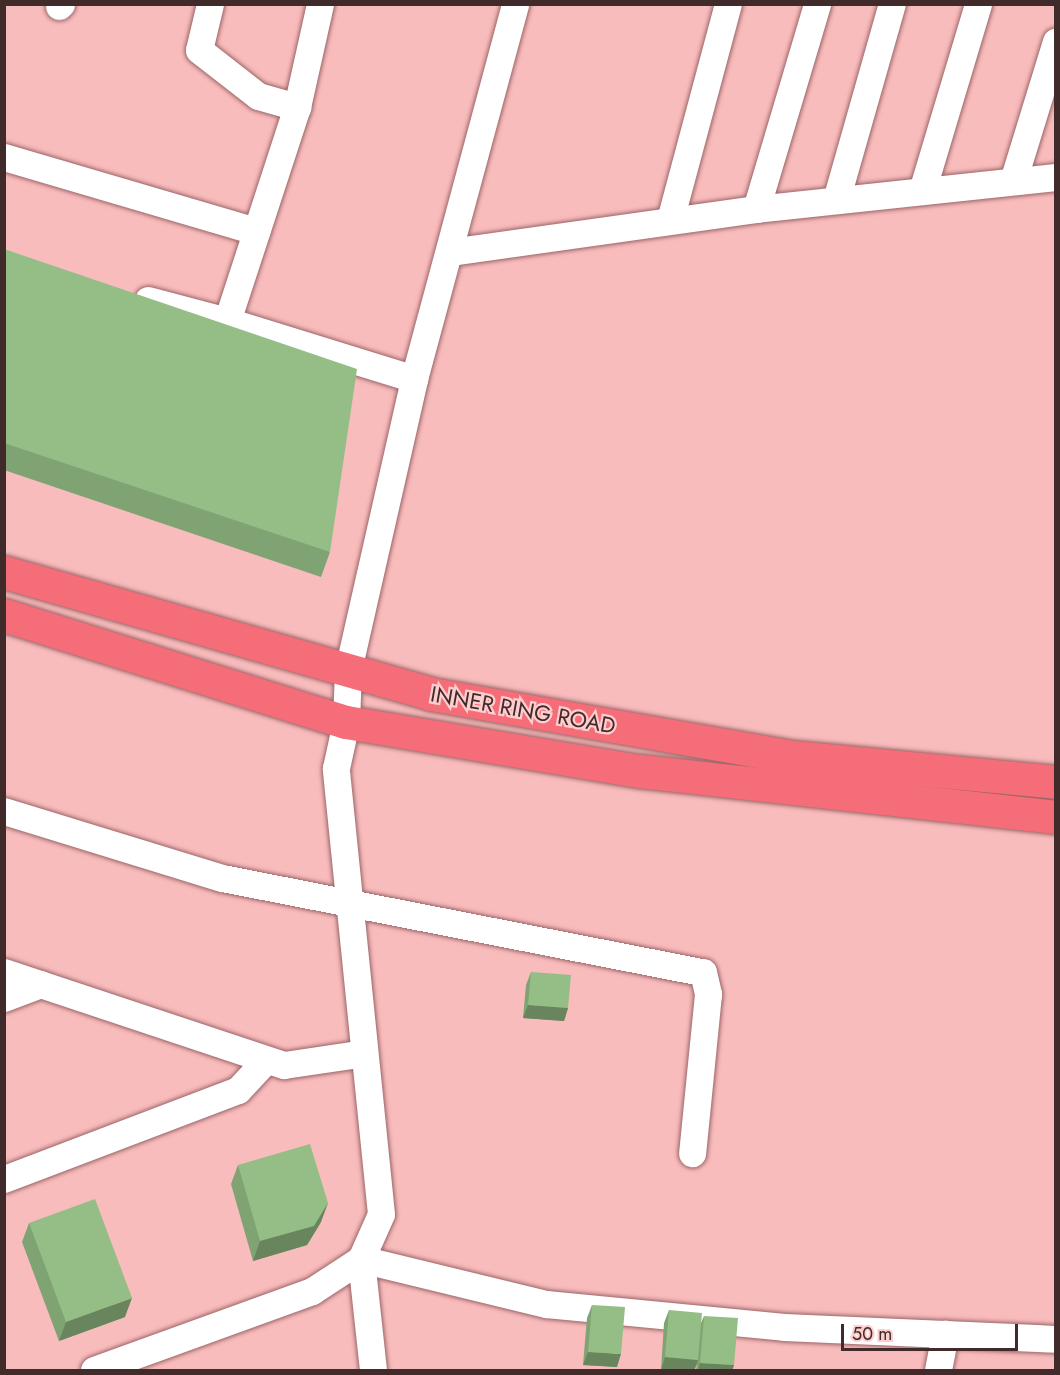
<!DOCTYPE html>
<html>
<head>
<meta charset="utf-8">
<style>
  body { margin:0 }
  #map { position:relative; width:1060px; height:1375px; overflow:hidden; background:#f9bcbd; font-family:Jost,sans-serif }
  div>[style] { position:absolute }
  .roads { filter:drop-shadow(0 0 2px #9b6566) drop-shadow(0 0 2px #9b6566) }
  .minor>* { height:27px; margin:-13.5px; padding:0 13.5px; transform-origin:13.5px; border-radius:13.5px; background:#fff }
  .highway>* { height:33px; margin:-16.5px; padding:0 16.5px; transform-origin:16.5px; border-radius:16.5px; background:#f46d78 }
  .wall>* { inset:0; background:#7fa372 }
  .shaded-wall>* { inset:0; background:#68855d }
  .building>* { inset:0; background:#94be85 }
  span { translate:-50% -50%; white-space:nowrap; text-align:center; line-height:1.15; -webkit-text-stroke:4.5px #fecdcd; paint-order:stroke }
  .street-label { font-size:22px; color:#412a2a }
  .frame { position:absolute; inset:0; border:6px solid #412a2a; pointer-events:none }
  .scale { position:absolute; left:841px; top:1324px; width:177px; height:27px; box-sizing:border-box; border:3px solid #412a2a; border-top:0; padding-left:8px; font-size:18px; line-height:21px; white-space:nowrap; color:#412a2a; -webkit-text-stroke:4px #fecdcd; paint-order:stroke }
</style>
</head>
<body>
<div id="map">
  <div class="roads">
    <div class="minor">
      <div style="left:210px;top:4px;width:47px;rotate:103.4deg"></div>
      <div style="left:199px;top:50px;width:75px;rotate:37.9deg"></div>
      <div style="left:258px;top:96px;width:41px;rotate:15.8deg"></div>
      <div style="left:320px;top:4px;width:106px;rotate:102.6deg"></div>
      <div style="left:297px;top:107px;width:225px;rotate:108.1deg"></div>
      <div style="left:227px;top:321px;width:196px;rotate:17.2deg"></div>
      <div style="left:59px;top:6px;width:3px;rotate:-45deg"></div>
      <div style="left:4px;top:157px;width:263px;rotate:16.4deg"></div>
      <div style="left:1013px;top:181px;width:146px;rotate:-72.9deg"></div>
      <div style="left:922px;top:191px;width:195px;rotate:-73.3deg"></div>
      <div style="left:836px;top:200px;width:204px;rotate:-74.1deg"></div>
      <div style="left:756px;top:209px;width:214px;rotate:-73.4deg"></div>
      <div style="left:670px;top:220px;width:224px;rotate:-75deg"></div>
      <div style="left:450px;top:252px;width:309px;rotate:-8deg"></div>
      <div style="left:756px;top:209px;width:302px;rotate:-6.1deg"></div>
      <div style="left:148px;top:300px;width:82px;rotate:14.9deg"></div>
      <div style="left:4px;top:811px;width:228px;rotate:17.1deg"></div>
      <div style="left:222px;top:878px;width:490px;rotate:11.1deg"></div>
      <div style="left:703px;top:972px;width:23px;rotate:77deg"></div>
      <div style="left:708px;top:994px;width:160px;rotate:95.7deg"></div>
      <div style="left:4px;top:972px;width:295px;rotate:18.4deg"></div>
      <div style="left:284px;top:1065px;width:81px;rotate:-8.5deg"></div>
      <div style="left:4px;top:998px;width:39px;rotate:-21deg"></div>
      <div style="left:4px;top:1179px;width:250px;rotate:-20.8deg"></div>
      <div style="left:238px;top:1090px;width:41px;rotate:-47deg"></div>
      <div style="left:94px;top:1370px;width:232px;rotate:-19.9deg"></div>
      <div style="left:312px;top:1291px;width:59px;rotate:-33.1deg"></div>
      <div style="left:361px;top:1259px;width:49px;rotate:-66deg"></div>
      <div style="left:381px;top:1214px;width:448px;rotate:-95.8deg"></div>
      <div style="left:336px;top:768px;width:47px;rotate:-77.7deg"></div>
      <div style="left:346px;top:722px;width:52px;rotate:-87.8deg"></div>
      <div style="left:348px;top:670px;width:298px;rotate:-77.2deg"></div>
      <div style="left:414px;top:379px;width:388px;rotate:-74.9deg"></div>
      <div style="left:373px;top:1370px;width:112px;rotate:-96.2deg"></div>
      <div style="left:361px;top:1259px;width:190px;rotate:13.7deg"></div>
      <div style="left:546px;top:1304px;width:239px;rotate:5.5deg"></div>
      <div style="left:784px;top:1327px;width:272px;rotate:2.5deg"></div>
      <div style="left:938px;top:1370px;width:37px;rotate:-79deg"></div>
    </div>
    <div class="highway">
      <div style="left:4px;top:572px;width:444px;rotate:15.9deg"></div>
      <div style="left:431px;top:694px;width:367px;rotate:9.9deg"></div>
      <div style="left:793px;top:757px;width:264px;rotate:5.4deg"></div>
      <div style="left:4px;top:615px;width:358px;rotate:17.4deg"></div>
      <div style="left:346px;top:722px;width:298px;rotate:9.5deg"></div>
      <div style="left:640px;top:771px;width:419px;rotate:6.3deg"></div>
    </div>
  </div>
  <div class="wall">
    <div style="clip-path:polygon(4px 249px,330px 552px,321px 577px,4px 470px)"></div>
    <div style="clip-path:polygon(531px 972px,568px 1008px,564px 1021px,523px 1018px,526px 985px)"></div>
    <div style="clip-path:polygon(238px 1165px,321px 1222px,307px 1245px,253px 1261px,231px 1184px)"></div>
    <div style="clip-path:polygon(29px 1223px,125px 1317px,59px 1341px,22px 1242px)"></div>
    <div style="clip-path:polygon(592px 1305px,617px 1367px,583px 1365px,587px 1318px)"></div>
    <div style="clip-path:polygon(669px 1310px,701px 1323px,704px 1316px,734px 1365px,732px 1371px,696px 1371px,697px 1364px,694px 1371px,661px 1370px,664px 1323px)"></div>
  </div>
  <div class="shaded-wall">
    <div style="clip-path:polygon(528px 1005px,568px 1008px,564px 1021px,523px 1018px)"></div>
    <div style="clip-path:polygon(328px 1203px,321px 1222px,307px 1245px,253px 1261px,260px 1241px)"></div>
    <div style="clip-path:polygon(132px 1298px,125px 1317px,59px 1341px,66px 1322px)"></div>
    <div style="clip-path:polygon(588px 1352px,621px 1354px,617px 1367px,583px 1365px)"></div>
    <div style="clip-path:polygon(665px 1357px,698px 1360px,694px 1371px,661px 1370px)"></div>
    <div style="clip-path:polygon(700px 1363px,734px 1365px,732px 1371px,698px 1371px)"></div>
  </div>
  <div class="building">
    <div style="clip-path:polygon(4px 249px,357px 369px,330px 552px,4px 443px)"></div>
    <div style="clip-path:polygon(531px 972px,571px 975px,568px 1008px,528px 1005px)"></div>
    <div style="clip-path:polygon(310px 1144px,328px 1203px,314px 1226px,260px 1241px,238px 1165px)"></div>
    <div style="clip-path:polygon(95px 1199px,132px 1298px,66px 1322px,29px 1223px)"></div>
    <div style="clip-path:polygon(592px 1305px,625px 1307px,621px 1354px,588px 1352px)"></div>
    <div style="clip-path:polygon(669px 1310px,702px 1313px,698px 1360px,665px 1357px)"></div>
    <div style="clip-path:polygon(704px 1316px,738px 1318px,734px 1365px,700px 1363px)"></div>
  </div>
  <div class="street-label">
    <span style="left:523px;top:710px;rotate:10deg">INNER RING ROAD</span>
  </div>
  <div class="frame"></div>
  <div class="scale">50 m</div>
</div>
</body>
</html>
